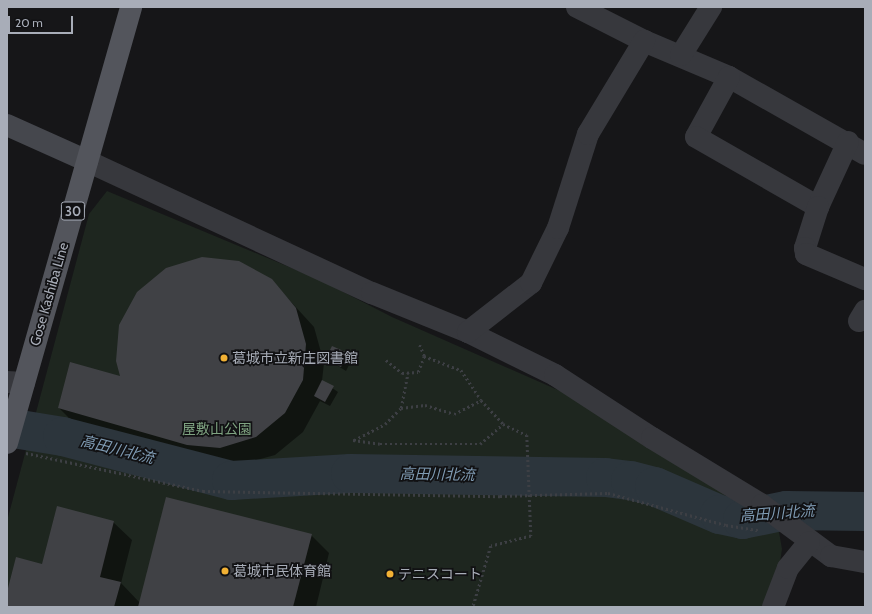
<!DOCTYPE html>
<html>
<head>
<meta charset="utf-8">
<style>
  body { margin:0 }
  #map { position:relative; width:872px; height:614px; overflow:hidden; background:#161618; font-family:Cabin,"Noto Sans JP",sans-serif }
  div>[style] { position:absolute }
  .green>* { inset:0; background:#1e261f }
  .shadow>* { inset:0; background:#0007 }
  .river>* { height:39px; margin:-19.5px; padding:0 19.5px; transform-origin:19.5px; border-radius:19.5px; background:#2c353c }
  .building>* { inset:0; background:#404145 }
  .path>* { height:2.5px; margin-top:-1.25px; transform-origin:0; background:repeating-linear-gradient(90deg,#3d3f44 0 2px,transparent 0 5px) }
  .street>* { height:22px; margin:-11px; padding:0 11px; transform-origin:11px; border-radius:11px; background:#37383d }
  .secondary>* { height:22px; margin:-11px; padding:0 11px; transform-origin:11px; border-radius:11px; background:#45474d }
  .primary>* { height:22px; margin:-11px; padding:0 11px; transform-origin:11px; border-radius:11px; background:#53555c }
  .dots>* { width:11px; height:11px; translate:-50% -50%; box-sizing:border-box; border:2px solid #111113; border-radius:50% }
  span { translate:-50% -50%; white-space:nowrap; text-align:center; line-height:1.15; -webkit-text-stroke:3.5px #111113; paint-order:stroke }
  .shield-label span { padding:1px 3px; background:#111113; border:1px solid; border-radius:3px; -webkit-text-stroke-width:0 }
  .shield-label { font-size:13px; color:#a8adb8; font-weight:700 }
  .street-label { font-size:14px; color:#a8adb8 }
  .poi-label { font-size:14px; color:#a8adb8 }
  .left { translate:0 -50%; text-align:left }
  .park-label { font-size:14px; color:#7fa381 }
  .water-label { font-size:15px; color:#7f9bb3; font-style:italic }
  .frame { position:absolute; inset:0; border:8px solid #a8adb8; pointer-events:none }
  .scale { position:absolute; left:8px; top:16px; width:65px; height:18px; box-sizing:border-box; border:2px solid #a8adb8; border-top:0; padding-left:5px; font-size:12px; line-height:14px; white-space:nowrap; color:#a8adb8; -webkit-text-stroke:3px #111113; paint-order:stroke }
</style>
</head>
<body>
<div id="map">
  <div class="green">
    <div style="clip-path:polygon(107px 191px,318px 279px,392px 317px,567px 394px,787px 523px,779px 532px,782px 549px,779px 569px,766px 607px,7px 607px,7px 521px,89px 214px)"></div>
  </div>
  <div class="shadow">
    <div style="clip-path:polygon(271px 280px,314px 327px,324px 363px,322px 381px,338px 392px,330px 406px,320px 401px,303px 432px,275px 455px,239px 465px,206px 463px,77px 426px,59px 408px,121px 377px)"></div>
    <div style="clip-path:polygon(347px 354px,352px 359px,346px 371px,327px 359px)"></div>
    <div style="clip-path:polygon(113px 522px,132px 540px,121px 583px,140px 603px,311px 535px,329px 553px,316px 607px,7px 607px,7px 596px,43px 565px)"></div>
  </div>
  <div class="river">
    <div style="left:7px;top:427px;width:56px;rotate:9.3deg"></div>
    <div style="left:62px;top:436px;width:175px;rotate:14.6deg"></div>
    <div style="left:231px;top:480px;width:119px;rotate:-3.4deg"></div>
    <div style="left:350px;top:473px;width:255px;rotate:0.9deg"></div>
    <div style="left:605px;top:477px;width:25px;rotate:7deg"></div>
    <div style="left:630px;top:480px;width:25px;rotate:14deg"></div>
    <div style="left:654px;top:486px;width:71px;rotate:23.3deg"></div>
    <div style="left:719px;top:514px;width:24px;rotate:12deg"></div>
    <div style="left:742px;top:519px;width:45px;rotate:-11.6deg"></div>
    <div style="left:786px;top:510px;width:79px;rotate:0.7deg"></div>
  </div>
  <div class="building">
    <div style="clip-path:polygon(202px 257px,239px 261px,272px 279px,296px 308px,306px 344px,303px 380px,285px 413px,256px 437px,220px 448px,187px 445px,58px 408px,70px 362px,120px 376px,116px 361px,119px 325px,137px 292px,166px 268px)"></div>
    <div style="clip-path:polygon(332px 346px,348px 353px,341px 367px,325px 360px)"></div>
    <div style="clip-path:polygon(322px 380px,334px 386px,325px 402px,314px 396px)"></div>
    <div style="clip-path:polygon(166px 497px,312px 534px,293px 607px,138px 607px)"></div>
    <div style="clip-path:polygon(57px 506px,114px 521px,100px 577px,121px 582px,114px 607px,7px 607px,7px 592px,16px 557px,42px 564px)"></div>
  </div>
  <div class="path">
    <div style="left:424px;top:356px;width:40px;rotate:21deg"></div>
    <div style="left:461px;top:370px;width:36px;rotate:56deg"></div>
    <div style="left:481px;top:400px;width:33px;rotate:47deg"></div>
    <div style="left:503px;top:424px;width:26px;rotate:25deg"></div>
    <div style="left:527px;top:435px;width:101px;rotate:87.7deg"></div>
    <div style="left:531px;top:536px;width:41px;rotate:166deg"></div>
    <div style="left:491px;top:546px;width:64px;rotate:106.4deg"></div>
    <div style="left:386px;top:360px;width:21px;rotate:39deg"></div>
    <div style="left:402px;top:373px;width:16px;rotate:-4deg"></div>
    <div style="left:418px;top:372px;width:17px;rotate:-69deg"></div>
    <div style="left:424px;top:356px;width:13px;rotate:-113deg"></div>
    <div style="left:401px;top:408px;width:36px;rotate:-79deg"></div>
    <div style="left:353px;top:440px;width:27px;rotate:8deg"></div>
    <div style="left:380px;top:444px;width:100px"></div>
    <div style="left:480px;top:444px;width:30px;rotate:-41deg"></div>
    <div style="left:354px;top:440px;width:35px;rotate:-27deg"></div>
    <div style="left:385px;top:424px;width:23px;rotate:-45deg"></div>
    <div style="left:401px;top:408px;width:24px;rotate:-7deg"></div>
    <div style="left:425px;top:405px;width:30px;rotate:17deg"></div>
    <div style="left:454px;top:414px;width:30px;rotate:-27deg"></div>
    <div style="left:26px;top:453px;width:181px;rotate:12.1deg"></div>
    <div style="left:203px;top:491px;width:297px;rotate:1deg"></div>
    <div style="left:500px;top:496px;width:108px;rotate:-1.6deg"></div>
    <div style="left:608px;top:493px;width:122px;rotate:15.2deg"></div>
    <div style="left:726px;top:525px;width:33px;rotate:9deg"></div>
  </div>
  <div class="street">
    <div style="left:577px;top:7px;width:75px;rotate:26.9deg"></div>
    <div style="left:644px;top:41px;width:92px;rotate:23deg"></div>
    <div style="left:729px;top:77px;width:156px;rotate:29.5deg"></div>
    <div style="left:681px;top:55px;width:57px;rotate:-58deg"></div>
    <div style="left:729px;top:77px;width:68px;rotate:118.8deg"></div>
    <div style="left:696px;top:137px;width:141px;rotate:29.8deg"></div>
    <div style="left:848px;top:142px;width:72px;rotate:114.8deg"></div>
    <div style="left:818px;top:207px;width:43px;rotate:107.6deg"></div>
    <div style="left:805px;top:248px;width:6px;rotate:81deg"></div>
    <div style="left:806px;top:254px;width:64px;rotate:23deg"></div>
    <div style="left:87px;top:161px;width:314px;rotate:24.9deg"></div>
    <div style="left:372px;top:293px;width:104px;rotate:22.1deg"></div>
    <div style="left:468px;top:332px;width:97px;rotate:26.3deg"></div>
    <div style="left:555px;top:375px;width:116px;rotate:33deg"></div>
    <div style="left:652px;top:438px;width:129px;rotate:31.3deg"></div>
    <div style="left:762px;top:505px;width:86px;rotate:36.5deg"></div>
    <div style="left:831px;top:556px;width:35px;rotate:10deg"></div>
    <div style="left:859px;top:321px;width:12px;rotate:-59deg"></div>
    <div style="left:468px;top:332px;width:80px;rotate:-37.9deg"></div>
    <div style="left:531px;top:283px;width:61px;rotate:-63.9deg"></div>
    <div style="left:558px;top:228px;width:99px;rotate:-72.3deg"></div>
    <div style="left:588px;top:134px;width:109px;rotate:-58.9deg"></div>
    <div style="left:7px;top:382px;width:17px;rotate:3deg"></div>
    <div style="left:773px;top:607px;width:42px;rotate:-69deg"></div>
    <div style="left:788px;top:568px;width:33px;rotate:-51deg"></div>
  </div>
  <div class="secondary">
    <div style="left:7px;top:125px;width:88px;rotate:24.2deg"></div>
  </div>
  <div class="primary">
    <div style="left:7px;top:443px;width:453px;rotate:-74.1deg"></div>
  </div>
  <div class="dots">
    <div style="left:224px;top:358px;background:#f2b134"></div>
    <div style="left:225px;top:571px;background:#f2b134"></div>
    <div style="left:390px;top:574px;background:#f2b134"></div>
  </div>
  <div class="shield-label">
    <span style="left:73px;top:211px">30</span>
  </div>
  <div class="street-label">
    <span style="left:49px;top:294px;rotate:-74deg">Gose Kashiba Line</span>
  </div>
  <div class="poi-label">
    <span class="left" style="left:232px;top:358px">葛城市立新庄図書館</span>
    <span class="left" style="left:233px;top:571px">葛城市民体育館</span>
    <span class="left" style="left:398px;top:574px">テニスコート</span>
  </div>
  <div class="park-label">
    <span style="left:217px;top:429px">屋敷山公園</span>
  </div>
  <div class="water-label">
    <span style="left:117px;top:450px;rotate:14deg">高田川北流</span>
    <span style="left:437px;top:475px;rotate:1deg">高田川北流</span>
    <span style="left:777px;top:514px;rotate:-4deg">高田川北流</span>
  </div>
  <div class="frame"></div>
  <div class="scale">20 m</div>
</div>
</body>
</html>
